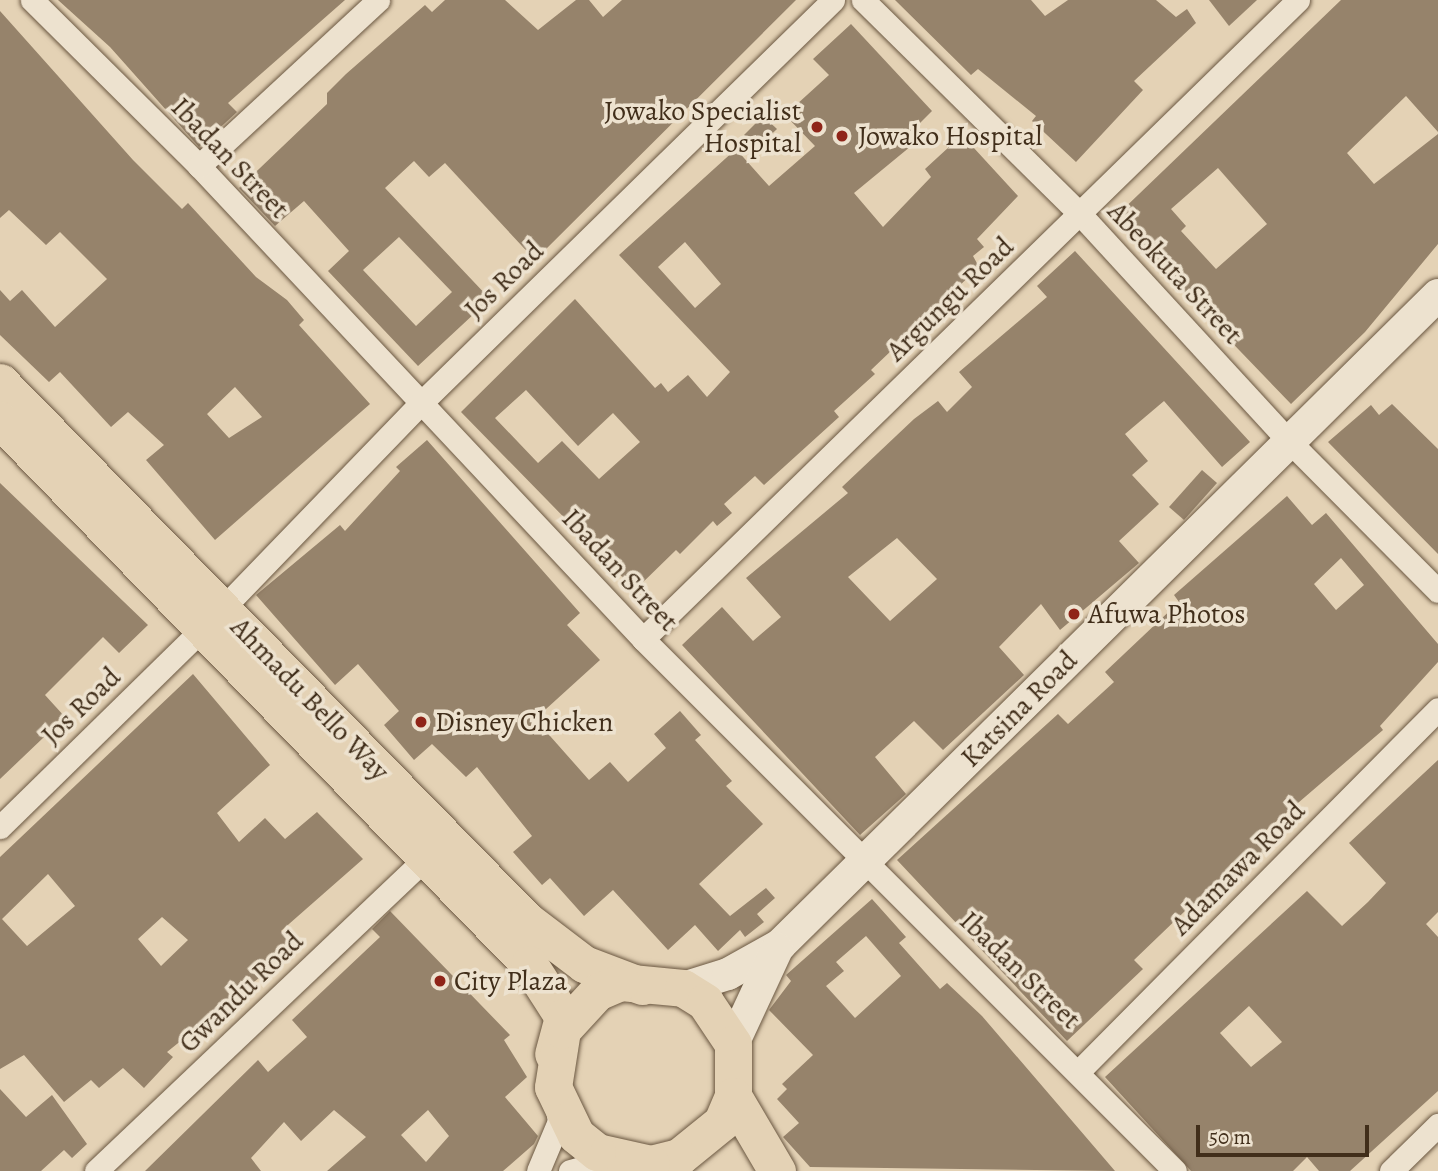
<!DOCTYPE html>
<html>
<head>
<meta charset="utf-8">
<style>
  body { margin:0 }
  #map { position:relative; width:1438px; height:1171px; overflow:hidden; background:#e4d2b5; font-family:Alegreya,serif }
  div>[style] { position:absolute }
  .building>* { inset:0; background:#96836b }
  .roads { filter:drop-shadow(0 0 2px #6a5741) drop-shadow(0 0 2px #6a5741) }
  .street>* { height:23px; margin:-11.5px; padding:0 11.5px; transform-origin:11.5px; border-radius:11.5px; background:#ede2cf }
  .secondary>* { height:32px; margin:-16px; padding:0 16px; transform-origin:16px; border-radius:16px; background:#ede2cf }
  .primary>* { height:37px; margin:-18.5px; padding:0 18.5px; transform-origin:18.5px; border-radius:18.5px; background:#e4d2b5 }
  .dots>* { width:19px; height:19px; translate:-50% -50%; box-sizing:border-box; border:4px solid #ede2cf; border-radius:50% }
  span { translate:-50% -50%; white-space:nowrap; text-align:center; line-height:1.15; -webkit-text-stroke:7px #ede2cf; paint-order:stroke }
  .poi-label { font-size:28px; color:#412e1a }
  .right { translate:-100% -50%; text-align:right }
  .left { translate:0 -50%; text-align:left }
  .street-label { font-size:28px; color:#412e1a }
  .scale { position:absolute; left:1196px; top:1125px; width:173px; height:32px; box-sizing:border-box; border:4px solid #412e1a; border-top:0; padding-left:9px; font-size:21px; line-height:24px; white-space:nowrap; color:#412e1a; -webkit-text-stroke:5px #ede2cf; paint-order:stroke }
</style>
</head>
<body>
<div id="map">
  <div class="building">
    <div style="clip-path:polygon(58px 0,345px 0,228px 103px,237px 112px,199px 147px,110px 47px)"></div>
    <div style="clip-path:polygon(evenodd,445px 0,505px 0,538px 30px,576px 0,589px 0,603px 17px,622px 0,796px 0,535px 260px,445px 163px,429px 177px,414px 161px,385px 188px,490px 299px,418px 366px,328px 271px,349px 251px,304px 201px,275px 226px,239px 188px,327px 104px,327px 93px,346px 74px,425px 5px,432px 12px,445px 0,399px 237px,452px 292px,416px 326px,363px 270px,399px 237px)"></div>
    <div style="clip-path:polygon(895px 0,1031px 0,1045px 16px,1068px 0,1156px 0,1176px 17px,1187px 9px,1196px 23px,1134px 81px,1143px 90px,1076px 162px,1032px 121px,1036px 116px,978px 69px,971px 75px)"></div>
    <div style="clip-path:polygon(1209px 0,1257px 0,1229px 26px)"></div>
    <div style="clip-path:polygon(evenodd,1341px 0,1438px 0,1438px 132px,1406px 96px,1347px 153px,1374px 184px,1438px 134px,1438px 244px,1365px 332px,1291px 404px,1113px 219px,1341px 0,1218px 168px,1267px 224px,1216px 269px,1181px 231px,1186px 226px,1171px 209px,1218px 168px)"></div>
    <div style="clip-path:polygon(evenodd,0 11px,133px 160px,182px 209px,188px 203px,256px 277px,287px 300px,304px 320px,299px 325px,370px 404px,215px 540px,146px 460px,164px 445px,128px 412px,111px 427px,60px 372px,49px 382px,0 335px,0 290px,10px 301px,22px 290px,55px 327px,107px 279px,60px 232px,46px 245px,9px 210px,0 218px,0 11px,235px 387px,262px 417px,229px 438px,207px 414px,235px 387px)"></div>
    <div style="clip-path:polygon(evenodd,851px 24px,932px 111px,915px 128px,922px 137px,854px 193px,883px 227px,931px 177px,925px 169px,962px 135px,1018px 196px,977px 239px,984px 247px,973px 256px,979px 267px,871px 370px,875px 374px,834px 411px,839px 417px,764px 485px,755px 476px,724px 504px,732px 513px,717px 526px,713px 521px,680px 554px,676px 550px,635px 590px,461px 412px,575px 299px,655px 388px,661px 383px,668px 392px,688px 375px,707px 397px,730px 372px,619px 255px,736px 149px,769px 186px,815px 146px,785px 115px,829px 75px,813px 59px,851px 24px,685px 242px,721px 284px,695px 308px,658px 267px,685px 242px,851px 24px,526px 390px,578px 446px,613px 413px,640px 442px,599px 479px,562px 441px,538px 463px,495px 418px,526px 390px)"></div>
    <div style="clip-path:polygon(763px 116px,777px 129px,757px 148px,744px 135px)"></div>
    <div style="clip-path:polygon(evenodd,1075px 251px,1250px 442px,1222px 467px,1164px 401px,1125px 434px,1148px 461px,1132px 475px,1159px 504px,1119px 541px,1139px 563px,1060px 630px,1041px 604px,999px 647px,1024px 675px,943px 750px,914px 721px,875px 757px,906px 794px,860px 835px,682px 645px,722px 607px,753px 641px,781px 617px,746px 578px,848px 493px,842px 487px,914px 419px,938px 401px,947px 412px,972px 387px,959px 372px,1047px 297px,1037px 286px,1075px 251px,897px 538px,937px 579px,890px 621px,848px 577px,897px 538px)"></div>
    <div style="clip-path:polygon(1392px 404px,1438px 449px,1438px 554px,1328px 442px,1371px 405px,1379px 415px)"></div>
    <div style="clip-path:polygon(427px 440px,580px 613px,567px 625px,600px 660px,535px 719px,589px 780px,610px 762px,628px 782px,666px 748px,654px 734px,680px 711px,701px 735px,695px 740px,732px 781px,726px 786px,763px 824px,699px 884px,730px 916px,766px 888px,775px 898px,757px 914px,764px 922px,745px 937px,740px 930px,718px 951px,695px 925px,668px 950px,613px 890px,584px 916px,550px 878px,542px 885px,513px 852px,532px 836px,477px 767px,466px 777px,432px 744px,414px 760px,384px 725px,399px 711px,358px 664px,335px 685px,256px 595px,340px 525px,345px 531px,400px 471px,396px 467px)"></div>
    <div style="clip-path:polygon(1202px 470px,1217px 483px,1184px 520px,1169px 507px)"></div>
    <div style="clip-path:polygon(0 483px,148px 625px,119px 653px,103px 637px,45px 695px,65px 717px,0 779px)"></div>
    <div style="clip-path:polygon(evenodd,1287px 496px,1312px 525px,1326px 513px,1438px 644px,1438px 662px,1380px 726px,1383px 730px,1256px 839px,1266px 851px,1185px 911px,1134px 960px,1143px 969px,1067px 1041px,897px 860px,1058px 714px,1068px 724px,1114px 682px,1105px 672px,1179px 602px,1174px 595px,1287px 496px,1341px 558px,1364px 585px,1336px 610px,1314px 584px,1341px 558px)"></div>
    <div style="clip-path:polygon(evenodd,193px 674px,270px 765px,217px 813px,239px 842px,265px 818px,285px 839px,317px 812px,363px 859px,281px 931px,290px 941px,265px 963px,270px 969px,167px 1052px,173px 1057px,144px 1088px,123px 1068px,99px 1088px,91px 1080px,64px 1102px,24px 1055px,0 1069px,0 857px,193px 674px,48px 874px,75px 906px,27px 946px,2px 919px,48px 874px,193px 674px,162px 917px,188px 940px,161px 966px,138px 939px,162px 917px)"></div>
    <div style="clip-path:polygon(evenodd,1438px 760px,1438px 912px,1426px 924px,1438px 937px,1438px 1091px,1350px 1171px,1319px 1171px,1307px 1157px,1293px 1171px,1191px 1171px,1105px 1077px,1307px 891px,1342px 926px,1368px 902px,1386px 883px,1349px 843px,1438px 760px,1249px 1006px,1282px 1042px,1251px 1067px,1220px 1033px,1249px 1006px)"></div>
    <div style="clip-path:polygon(evenodd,872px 899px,906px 937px,899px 943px,940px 989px,947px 983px,982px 1016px,1115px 1171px,810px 1167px,783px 1137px,799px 1123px,777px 1099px,787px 1089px,782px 1084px,813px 1055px,769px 1010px,791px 981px,786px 975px,872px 899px,866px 936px,901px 976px,855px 1018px,826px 986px,844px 971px,836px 962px,866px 936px)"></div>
    <div style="clip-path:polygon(evenodd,390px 911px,510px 1035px,504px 1040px,527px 1077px,505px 1097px,538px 1136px,534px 1144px,503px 1171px,327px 1171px,366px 1137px,334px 1110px,301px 1141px,284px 1122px,251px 1158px,261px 1171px,145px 1171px,258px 1060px,268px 1072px,307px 1037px,292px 1020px,380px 937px,372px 929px,390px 911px,428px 1110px,449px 1136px,426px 1162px,401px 1135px,428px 1110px)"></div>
    <div style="clip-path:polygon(0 1089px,26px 1117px,52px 1095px,87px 1144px,72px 1158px,64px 1150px,41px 1171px,0 1171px)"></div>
  </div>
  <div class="roads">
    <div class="street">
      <div style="left:32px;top:0;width:235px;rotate:44.8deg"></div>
      <div style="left:199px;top:166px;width:649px;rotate:46.81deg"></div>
      <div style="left:643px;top:639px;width:752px;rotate:45deg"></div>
      <div style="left:863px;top:0;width:305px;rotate:44.6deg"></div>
      <div style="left:1080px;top:214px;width:309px;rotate:47.4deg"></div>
      <div style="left:1289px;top:441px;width:211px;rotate:45.2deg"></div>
      <div style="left:199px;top:166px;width:244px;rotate:-42.8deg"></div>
      <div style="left:222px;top:609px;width:288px;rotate:-46deg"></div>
      <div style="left:422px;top:402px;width:575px;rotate:-44.37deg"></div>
      <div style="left:643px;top:639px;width:915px;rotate:-44.29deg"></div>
      <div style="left:0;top:827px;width:284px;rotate:-44.4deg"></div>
      <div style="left:1080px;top:1070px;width:508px;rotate:-45.24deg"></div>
      <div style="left:96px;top:1171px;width:456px;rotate:-43.5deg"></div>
      <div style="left:538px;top:1171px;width:54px;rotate:-67.2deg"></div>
      <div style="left:559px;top:1121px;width:17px;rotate:-100deg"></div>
      <div style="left:570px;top:1171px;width:45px;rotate:-15.6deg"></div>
      <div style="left:1391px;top:1171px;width:66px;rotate:-44.4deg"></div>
    </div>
    <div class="secondary">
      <div style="left:683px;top:988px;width:47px;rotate:-17.3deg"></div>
      <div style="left:728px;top:974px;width:60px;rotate:-29.1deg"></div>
      <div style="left:780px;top:945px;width:925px;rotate:-44.65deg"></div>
      <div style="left:733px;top:1044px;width:105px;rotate:-65.1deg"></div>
    </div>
    <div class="primary">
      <div style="left:0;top:382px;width:752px;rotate:45.65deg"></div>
      <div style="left:526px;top:920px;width:73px;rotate:37.2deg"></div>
      <div style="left:584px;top:964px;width:62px;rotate:20.8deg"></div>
      <div style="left:0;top:420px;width:759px;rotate:45.8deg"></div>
      <div style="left:529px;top:964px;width:63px;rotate:57.3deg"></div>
      <div style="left:563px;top:1017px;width:38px;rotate:105deg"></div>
      <div style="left:621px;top:982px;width:62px;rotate:5.5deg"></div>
      <div style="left:683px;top:988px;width:26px;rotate:32deg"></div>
      <div style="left:705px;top:1002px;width:50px;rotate:56.3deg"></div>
      <div style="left:733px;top:1044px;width:52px;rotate:90deg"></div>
      <div style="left:733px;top:1096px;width:28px;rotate:113deg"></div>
      <div style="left:722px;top:1122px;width:55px;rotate:140.9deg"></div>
      <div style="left:679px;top:1157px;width:29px;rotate:166deg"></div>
      <div style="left:651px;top:1164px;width:55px;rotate:-167.5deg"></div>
      <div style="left:597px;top:1152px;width:27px;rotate:-141deg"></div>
      <div style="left:576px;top:1135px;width:53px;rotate:-115.6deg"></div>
      <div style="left:553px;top:1087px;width:58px;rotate:-81deg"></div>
      <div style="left:562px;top:1030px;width:52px;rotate:-47.4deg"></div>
      <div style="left:597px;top:992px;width:26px;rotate:-23deg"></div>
      <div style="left:733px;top:1096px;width:87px;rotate:59.6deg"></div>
    </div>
  </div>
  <div class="dots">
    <div style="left:817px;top:127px;background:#8f2418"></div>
    <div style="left:842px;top:136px;background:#8f2418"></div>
    <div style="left:1074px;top:614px;background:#8f2418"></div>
    <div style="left:421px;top:722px;background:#8f2418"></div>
    <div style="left:440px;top:981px;background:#8f2418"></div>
  </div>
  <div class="poi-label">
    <span class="right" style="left:801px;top:127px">Jowako Specialist<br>Hospital</span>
    <span class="left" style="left:858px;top:136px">Jowako Hospital</span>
    <span class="left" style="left:1088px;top:614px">Afuwa Photos</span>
    <span class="left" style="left:435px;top:722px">Disney Chicken</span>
    <span class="left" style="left:454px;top:981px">City Plaza</span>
  </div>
  <div class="street-label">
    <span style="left:230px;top:158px;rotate:46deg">Ibadan Street</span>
    <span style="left:1175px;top:273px;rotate:47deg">Abeokuta Street</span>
    <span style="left:504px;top:280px;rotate:-44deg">Jos Road</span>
    <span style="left:950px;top:299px;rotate:-44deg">Argungu Road</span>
    <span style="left:620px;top:570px;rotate:47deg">Ibadan Street</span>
    <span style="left:310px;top:699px;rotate:46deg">Ahmadu Bello Way</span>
    <span style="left:81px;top:706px;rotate:-44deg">Jos Road</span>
    <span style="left:1019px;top:709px;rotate:-45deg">Katsina Road</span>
    <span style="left:1238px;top:868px;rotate:-45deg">Adamawa Road</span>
    <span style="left:1020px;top:970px;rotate:44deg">Ibadan Street</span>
    <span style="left:241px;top:992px;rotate:-44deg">Gwandu Road</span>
  </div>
  <div class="scale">50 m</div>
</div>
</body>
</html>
